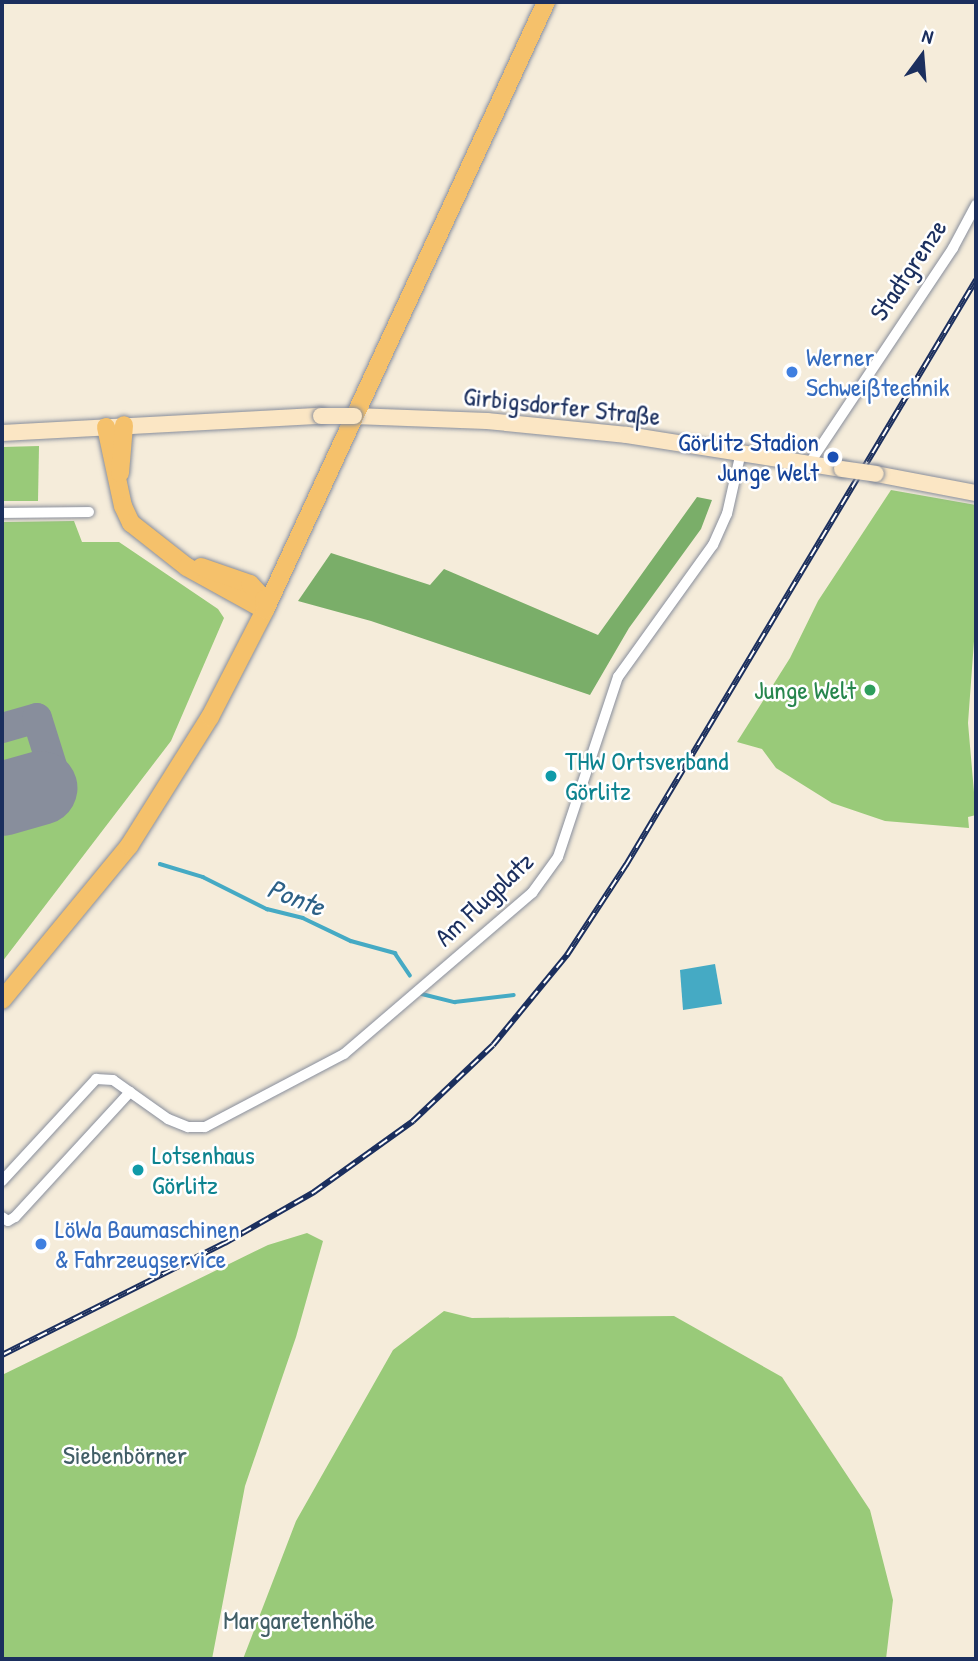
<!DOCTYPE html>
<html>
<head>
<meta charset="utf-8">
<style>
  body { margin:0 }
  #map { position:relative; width:978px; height:1661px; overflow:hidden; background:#f5ecda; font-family:"Patrick Hand",sans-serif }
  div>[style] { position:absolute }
  .green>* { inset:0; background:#99ca79 }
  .forest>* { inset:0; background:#7aae69 }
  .water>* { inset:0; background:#45aac4 }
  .stream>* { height:3.5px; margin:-1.75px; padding:0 1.75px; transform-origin:1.75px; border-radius:1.75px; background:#45aac4 }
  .taxiway>* { height:30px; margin:-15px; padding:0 15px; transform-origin:15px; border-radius:15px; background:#888e9c }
  .runway>* { height:74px; margin:-37px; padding:0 37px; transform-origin:37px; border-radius:37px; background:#888e9c }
  .roads { filter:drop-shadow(0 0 2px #888e9c) drop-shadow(0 0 2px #888e9c) }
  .street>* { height:10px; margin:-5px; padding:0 5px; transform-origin:5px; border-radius:5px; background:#fff }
  .secondary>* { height:16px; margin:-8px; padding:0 8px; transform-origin:8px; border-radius:8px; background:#fbe6c4 }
  .primary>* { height:18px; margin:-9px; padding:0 9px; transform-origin:9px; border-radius:9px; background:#f5c16b }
  .rail>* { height:6px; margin-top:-3px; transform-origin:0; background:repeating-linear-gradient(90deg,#fff 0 10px,#1b2f5e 0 20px); box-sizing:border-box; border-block:2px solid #1b2f5e }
  .bridges { filter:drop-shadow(0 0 2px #888e9c) drop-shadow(0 0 2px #888e9c) }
  .secondary-bridge>* { height:16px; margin:-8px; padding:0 8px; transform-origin:8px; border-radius:8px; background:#fbe6c4 }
  .dots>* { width:19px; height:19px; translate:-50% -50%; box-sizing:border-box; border:4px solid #fff; border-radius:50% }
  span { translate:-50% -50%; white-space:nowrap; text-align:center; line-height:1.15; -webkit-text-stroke:5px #fff; paint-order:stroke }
  .street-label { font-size:26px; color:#1b2f5e }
  .shop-label { font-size:26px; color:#366cbe }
  .left { translate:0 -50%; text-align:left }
  .transit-label { font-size:26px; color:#164399 }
  .right { translate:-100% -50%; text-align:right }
  .leisure-label { font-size:26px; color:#27864d }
  .culture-label { font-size:26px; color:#0d838f }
  .park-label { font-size:26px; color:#415e66 }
  .water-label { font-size:28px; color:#2c6087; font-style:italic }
  .frame { position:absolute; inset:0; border:4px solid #1b2f5e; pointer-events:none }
  .north { position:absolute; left:887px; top:21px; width:70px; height:70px; -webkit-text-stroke:5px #fff; paint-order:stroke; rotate:16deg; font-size:19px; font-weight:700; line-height:28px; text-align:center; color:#1b2f5e }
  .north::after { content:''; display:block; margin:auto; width:24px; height:32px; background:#1b2f5e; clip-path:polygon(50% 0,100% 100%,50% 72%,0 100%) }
</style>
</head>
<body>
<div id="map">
  <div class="green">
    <div style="clip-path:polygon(39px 446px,38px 501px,2px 501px,2px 447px)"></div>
    <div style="clip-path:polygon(891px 490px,976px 505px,976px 614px,968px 723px,976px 815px,968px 817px,969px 828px,885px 821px,832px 803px,776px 768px,762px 749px,737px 742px,790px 658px,818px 601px)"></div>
    <div style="clip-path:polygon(74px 521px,82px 542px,119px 542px,218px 609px,224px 618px,171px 741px,2px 962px,2px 522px)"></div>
    <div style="clip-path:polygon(307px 1233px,323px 1241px,296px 1337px,245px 1486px,212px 1659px,2px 1659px,2px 1375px,268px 1245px)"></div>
    <div style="clip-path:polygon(444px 1311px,472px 1318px,674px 1316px,782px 1377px,870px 1510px,893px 1600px,886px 1659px,243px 1659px,296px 1521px,393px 1350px)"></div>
  </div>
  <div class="forest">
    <div style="clip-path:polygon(697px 497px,712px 500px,701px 529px,629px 628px,590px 695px,371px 621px,298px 601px,331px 553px,430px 585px,444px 569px,598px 635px)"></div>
  </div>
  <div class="water">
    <div style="clip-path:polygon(715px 964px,722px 1004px,683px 1010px,680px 970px)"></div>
  </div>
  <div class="stream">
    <div style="left:160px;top:864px;width:45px;rotate:16.8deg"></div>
    <div style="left:203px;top:877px;width:72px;rotate:26.6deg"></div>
    <div style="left:267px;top:909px;width:37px;rotate:14deg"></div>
    <div style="left:303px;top:918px;width:53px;rotate:25.6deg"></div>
    <div style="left:351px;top:941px;width:46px;rotate:15.3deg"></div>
    <div style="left:395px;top:953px;width:27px;rotate:56deg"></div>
    <div style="left:422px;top:994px;width:34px;rotate:14deg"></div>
    <div style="left:455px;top:1002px;width:59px;rotate:-6.8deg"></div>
  </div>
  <div class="taxiway">
    <div style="left:2px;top:728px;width:36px;rotate:-16deg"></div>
    <div style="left:37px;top:718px;width:53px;rotate:72.6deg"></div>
    <div style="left:53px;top:769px;width:23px;rotate:124deg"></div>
  </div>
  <div class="runway">
    <div style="left:2px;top:799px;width:40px;rotate:-16deg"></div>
  </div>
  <div class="roads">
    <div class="street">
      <div style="left:809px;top:464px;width:260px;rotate:-56.3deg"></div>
      <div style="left:953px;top:248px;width:49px;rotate:-61.9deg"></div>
      <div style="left:2px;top:513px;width:87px;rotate:-0.7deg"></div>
      <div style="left:2px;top:1181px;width:139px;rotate:-47.3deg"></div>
      <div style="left:96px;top:1079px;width:17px;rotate:3deg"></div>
      <div style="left:113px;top:1080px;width:67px;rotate:35.3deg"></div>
      <div style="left:168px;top:1119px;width:22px;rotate:22deg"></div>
      <div style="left:188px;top:1127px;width:17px"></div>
      <div style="left:205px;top:1127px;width:157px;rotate:-27.7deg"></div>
      <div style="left:344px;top:1054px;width:248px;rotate:-40.6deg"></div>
      <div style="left:532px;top:893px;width:44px;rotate:-54.2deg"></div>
      <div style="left:558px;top:857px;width:190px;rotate:-71.6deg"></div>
      <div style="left:618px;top:677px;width:163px;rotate:-54.3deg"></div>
      <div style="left:713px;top:545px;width:34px;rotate:-66deg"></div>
      <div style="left:727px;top:514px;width:64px;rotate:-77.3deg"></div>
      <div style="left:2px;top:1217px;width:7px;rotate:34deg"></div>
      <div style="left:8px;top:1221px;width:8px;rotate:-30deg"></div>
      <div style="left:15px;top:1217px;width:170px;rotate:-47.4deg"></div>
    </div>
    <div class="secondary">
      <div style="left:354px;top:416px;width:133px;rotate:2.2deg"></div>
      <div style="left:487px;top:421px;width:141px;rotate:5.7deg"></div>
      <div style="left:627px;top:435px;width:218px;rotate:9deg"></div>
      <div style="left:2px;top:433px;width:319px;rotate:-3.1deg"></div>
      <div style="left:876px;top:474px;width:102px;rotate:10.8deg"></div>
    </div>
    <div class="primary">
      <div style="left:106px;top:427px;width:81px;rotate:77.9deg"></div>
      <div style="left:123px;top:506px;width:19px;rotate:65deg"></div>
      <div style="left:131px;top:523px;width:71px;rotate:38.2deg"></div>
      <div style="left:187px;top:567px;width:89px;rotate:28.9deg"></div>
      <div style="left:120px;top:473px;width:48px;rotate:-85.2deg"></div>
      <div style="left:201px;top:567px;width:52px;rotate:19.1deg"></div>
      <div style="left:250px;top:584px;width:21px;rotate:47deg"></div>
      <div style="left:264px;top:599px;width:11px;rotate:85deg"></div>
      <div style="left:2px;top:1000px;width:200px;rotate:-50.5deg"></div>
      <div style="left:129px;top:846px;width:152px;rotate:-57.9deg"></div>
      <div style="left:210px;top:717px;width:120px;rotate:-62.8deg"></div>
      <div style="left:265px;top:610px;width:670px;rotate:-65.19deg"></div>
    </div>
  </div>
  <div class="rail">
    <div style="left:2px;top:1355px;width:250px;rotate:-26.7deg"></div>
    <div style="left:225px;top:1243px;width:103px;rotate:-29.8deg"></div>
    <div style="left:314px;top:1192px;width:122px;rotate:-35.6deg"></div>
    <div style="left:413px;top:1121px;width:110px;rotate:-43.5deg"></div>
    <div style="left:493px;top:1045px;width:117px;rotate:-50.6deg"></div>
    <div style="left:567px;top:955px;width:108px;rotate:-56.8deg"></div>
    <div style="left:626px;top:865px;width:682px;rotate:-59.11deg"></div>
  </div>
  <div class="bridges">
    <div class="secondary-bridge">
      <div style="left:321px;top:416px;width:33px"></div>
      <div style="left:842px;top:469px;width:34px;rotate:8deg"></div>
    </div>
  </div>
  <div class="dots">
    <div style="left:792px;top:372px;background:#3f7fe0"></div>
    <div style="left:833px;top:457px;background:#1a4fb4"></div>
    <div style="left:870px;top:690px;background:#2e9e5b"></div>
    <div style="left:551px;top:776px;background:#0f9aa8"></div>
    <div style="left:138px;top:1170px;background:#0f9aa8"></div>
    <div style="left:41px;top:1244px;background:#3f7fe0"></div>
  </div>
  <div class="street-label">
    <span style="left:908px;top:270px;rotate:-56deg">Stadtgrenze</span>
    <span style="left:562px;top:406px;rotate:6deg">Girbigsdorfer Straße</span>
    <span style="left:484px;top:899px;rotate:-43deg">Am Flugplatz</span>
  </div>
  <div class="shop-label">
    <span class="left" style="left:806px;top:372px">Werner<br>Schweißtechnik</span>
    <span class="left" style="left:55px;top:1244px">LöWa Baumaschinen<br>&amp; Fahrzeugservice</span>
  </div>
  <div class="transit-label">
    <span class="right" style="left:819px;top:457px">Görlitz Stadion<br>Junge Welt</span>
  </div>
  <div class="leisure-label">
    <span class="right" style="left:856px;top:690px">Junge Welt</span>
  </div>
  <div class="culture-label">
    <span class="left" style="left:565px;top:776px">THW Ortsverband<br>Görlitz</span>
    <span class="left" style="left:152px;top:1170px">Lotsenhaus<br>Görlitz</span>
  </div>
  <div class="park-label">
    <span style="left:125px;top:1455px">Siebenbörner</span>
    <span style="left:299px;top:1620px">Margaretenhöhe</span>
  </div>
  <div class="water-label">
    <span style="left:296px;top:897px;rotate:21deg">Ponte</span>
  </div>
  <div class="frame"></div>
  <div class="north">N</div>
</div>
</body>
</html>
